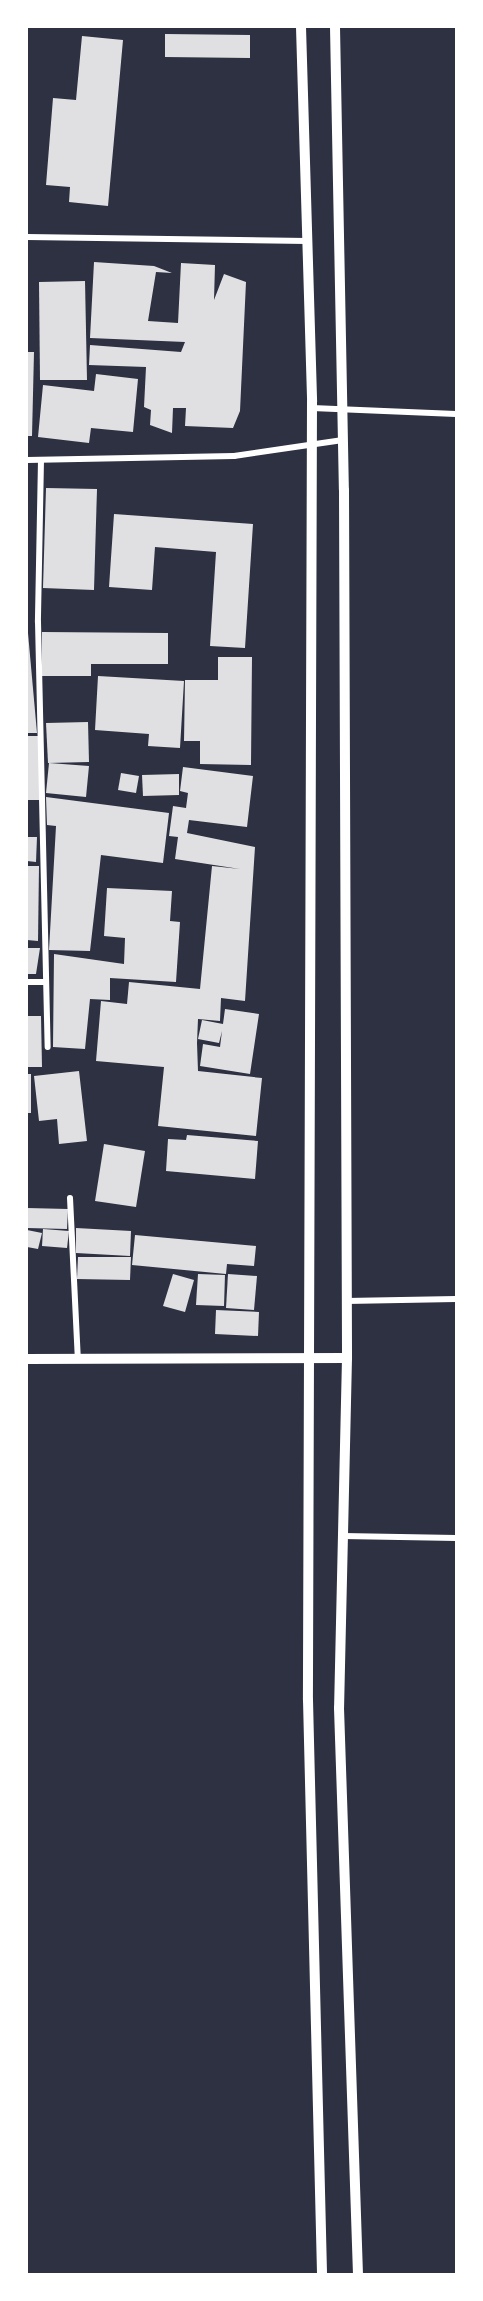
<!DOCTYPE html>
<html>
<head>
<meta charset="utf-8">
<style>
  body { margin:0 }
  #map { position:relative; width:483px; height:2301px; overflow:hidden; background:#2d3142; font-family:"Nunito Sans",sans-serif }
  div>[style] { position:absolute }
  .building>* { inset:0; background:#e0e0e3 }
  .minor>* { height:6px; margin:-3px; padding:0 3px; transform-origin:3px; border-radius:3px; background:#fff }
  .tertiary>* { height:10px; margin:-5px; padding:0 5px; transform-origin:5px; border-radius:5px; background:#fff }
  span { translate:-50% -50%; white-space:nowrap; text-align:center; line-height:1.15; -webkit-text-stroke:5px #fff; paint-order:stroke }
  .frame { position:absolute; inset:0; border:28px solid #fff; pointer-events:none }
</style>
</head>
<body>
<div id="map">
  <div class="building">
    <div style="clip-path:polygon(165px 34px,250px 35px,250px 58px,165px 57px)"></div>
    <div style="clip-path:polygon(82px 36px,123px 40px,108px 206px,69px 202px,70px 187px,46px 185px,53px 98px,76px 100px)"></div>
    <div style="clip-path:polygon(94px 262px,154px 266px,172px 273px,156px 272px,148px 321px,178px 323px,181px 263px,215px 265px,214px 300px,224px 274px,246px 282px,240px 411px,233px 428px,185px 426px,186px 408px,173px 408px,172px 433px,150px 425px,151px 410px,144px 407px,146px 367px,89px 365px,90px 345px,181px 352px,185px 342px,90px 338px)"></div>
    <div style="clip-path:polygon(85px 281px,87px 380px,40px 380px,39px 282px)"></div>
    <div style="clip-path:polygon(27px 352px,34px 352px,32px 436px,27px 436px)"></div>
    <div style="clip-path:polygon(96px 374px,138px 379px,133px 432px,91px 428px,89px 443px,38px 437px,43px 385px,94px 391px)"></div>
    <div style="clip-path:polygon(46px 488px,97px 489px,94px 590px,43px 588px)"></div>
    <div style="clip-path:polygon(114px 514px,253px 524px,245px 648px,210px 646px,216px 552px,155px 547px,152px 590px,109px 587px)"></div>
    <div style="clip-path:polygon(27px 622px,37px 733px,27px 733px)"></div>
    <div style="clip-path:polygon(42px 632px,168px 633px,168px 664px,91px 664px,91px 676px,42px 676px)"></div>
    <div style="clip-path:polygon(218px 657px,252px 657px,251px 765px,200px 764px,200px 741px,184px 741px,185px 680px,218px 680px)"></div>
    <div style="clip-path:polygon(98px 676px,184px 681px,180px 748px,148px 746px,149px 734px,95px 730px)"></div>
    <div style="clip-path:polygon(88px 722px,89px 762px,48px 763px,46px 723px)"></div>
    <div style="clip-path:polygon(27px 736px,41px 736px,40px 800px,27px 800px)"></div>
    <div style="clip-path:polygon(49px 763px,89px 766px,86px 797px,46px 793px)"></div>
    <div style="clip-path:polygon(183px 767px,253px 776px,247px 827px,189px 820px,187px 833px,255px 847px,245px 1001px,221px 998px,220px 1021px,198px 1019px,197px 1043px,198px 1071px,262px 1078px,256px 1136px,158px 1126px,164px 1067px,96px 1061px,101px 1001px,127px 1004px,129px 982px,200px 989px,212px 866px,240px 869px,175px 859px,178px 837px,169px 836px,173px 806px,186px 808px,188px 793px,180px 791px)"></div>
    <div style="clip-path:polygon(121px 773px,139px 776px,136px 793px,118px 790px)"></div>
    <div style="clip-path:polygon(179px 774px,179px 795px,143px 796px,142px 775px)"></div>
    <div style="clip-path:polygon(46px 797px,169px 813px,163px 863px,101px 855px,90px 951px,49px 950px,56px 826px,47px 825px)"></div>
    <div style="clip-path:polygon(27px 837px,37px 837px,36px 862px,27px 861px)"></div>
    <div style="clip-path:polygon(27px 866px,39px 866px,38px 941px,27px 940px)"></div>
    <div style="clip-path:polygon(107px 888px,172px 891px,170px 921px,180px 922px,176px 982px,110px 978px,110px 1000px,90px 999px,85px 1049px,53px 1047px,54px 954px,124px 964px,125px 938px,104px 936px)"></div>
    <div style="clip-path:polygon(27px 948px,40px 948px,36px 974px,27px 974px)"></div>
    <div style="clip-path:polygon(225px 1009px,259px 1014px,250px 1074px,200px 1066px,203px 1044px,220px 1047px,222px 1031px,219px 1043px,198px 1039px,202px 1020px,223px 1024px)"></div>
    <div style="clip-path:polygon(27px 1016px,41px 1016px,42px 1067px,27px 1067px)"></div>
    <div style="clip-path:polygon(79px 1071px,87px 1141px,59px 1144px,57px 1119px,39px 1121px,34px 1076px)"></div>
    <div style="clip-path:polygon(27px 1074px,31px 1074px,31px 1113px,27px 1113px)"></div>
    <div style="clip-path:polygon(187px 1135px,258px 1141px,255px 1179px,166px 1171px,168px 1139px,186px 1140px)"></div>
    <div style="clip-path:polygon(104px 1144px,145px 1151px,136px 1207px,95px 1201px)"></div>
    <div style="clip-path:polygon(27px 1208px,68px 1209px,67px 1229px,27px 1228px)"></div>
    <div style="clip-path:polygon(76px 1228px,131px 1231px,130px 1256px,76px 1253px)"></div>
    <div style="clip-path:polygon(43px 1229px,69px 1231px,67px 1248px,42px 1246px)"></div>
    <div style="clip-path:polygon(27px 1230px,42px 1233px,38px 1249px,27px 1247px)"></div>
    <div style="clip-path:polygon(135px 1235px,256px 1246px,254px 1266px,227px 1264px,226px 1274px,132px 1265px)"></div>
    <div style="clip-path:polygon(78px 1257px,131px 1257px,130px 1280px,77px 1279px)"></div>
    <div style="clip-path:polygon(173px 1274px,194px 1280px,185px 1312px,163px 1306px)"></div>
    <div style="clip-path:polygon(198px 1274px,225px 1275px,224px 1306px,196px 1305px)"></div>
    <div style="clip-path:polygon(228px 1274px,257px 1276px,254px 1310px,226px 1308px)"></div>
    <div style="clip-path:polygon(216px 1310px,259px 1312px,258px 1336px,215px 1334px)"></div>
  </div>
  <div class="minor">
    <div style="left:27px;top:237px;width:280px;rotate:0.8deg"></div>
    <div style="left:312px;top:408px;width:144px;rotate:2.4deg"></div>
    <div style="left:27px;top:460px;width:207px;rotate:-1.1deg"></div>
    <div style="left:234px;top:456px;width:110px;rotate:-8.4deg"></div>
    <div style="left:41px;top:460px;width:162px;rotate:91.1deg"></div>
    <div style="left:38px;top:622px;width:425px;rotate:88.7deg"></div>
    <div style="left:27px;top:982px;width:18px"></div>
    <div style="left:70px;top:1198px;width:161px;rotate:87.2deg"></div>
    <div style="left:346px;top:1301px;width:110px;rotate:-1deg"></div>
    <div style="left:343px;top:1536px;width:113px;rotate:1deg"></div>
  </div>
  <div class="tertiary">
    <div style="left:301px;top:27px;width:375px;rotate:88.3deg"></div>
    <div style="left:312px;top:402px;width:1298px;rotate:90.18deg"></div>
    <div style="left:308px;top:1700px;width:574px;rotate:88.6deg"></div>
    <div style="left:335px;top:27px;width:463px;rotate:88.9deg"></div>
    <div style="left:344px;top:490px;width:868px;rotate:89.8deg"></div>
    <div style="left:347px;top:1358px;width:350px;rotate:91.3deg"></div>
    <div style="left:339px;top:1708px;width:566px;rotate:88.08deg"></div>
    <div style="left:27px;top:1359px;width:320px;rotate:-0.2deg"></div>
  </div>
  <div class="frame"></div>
</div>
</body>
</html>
